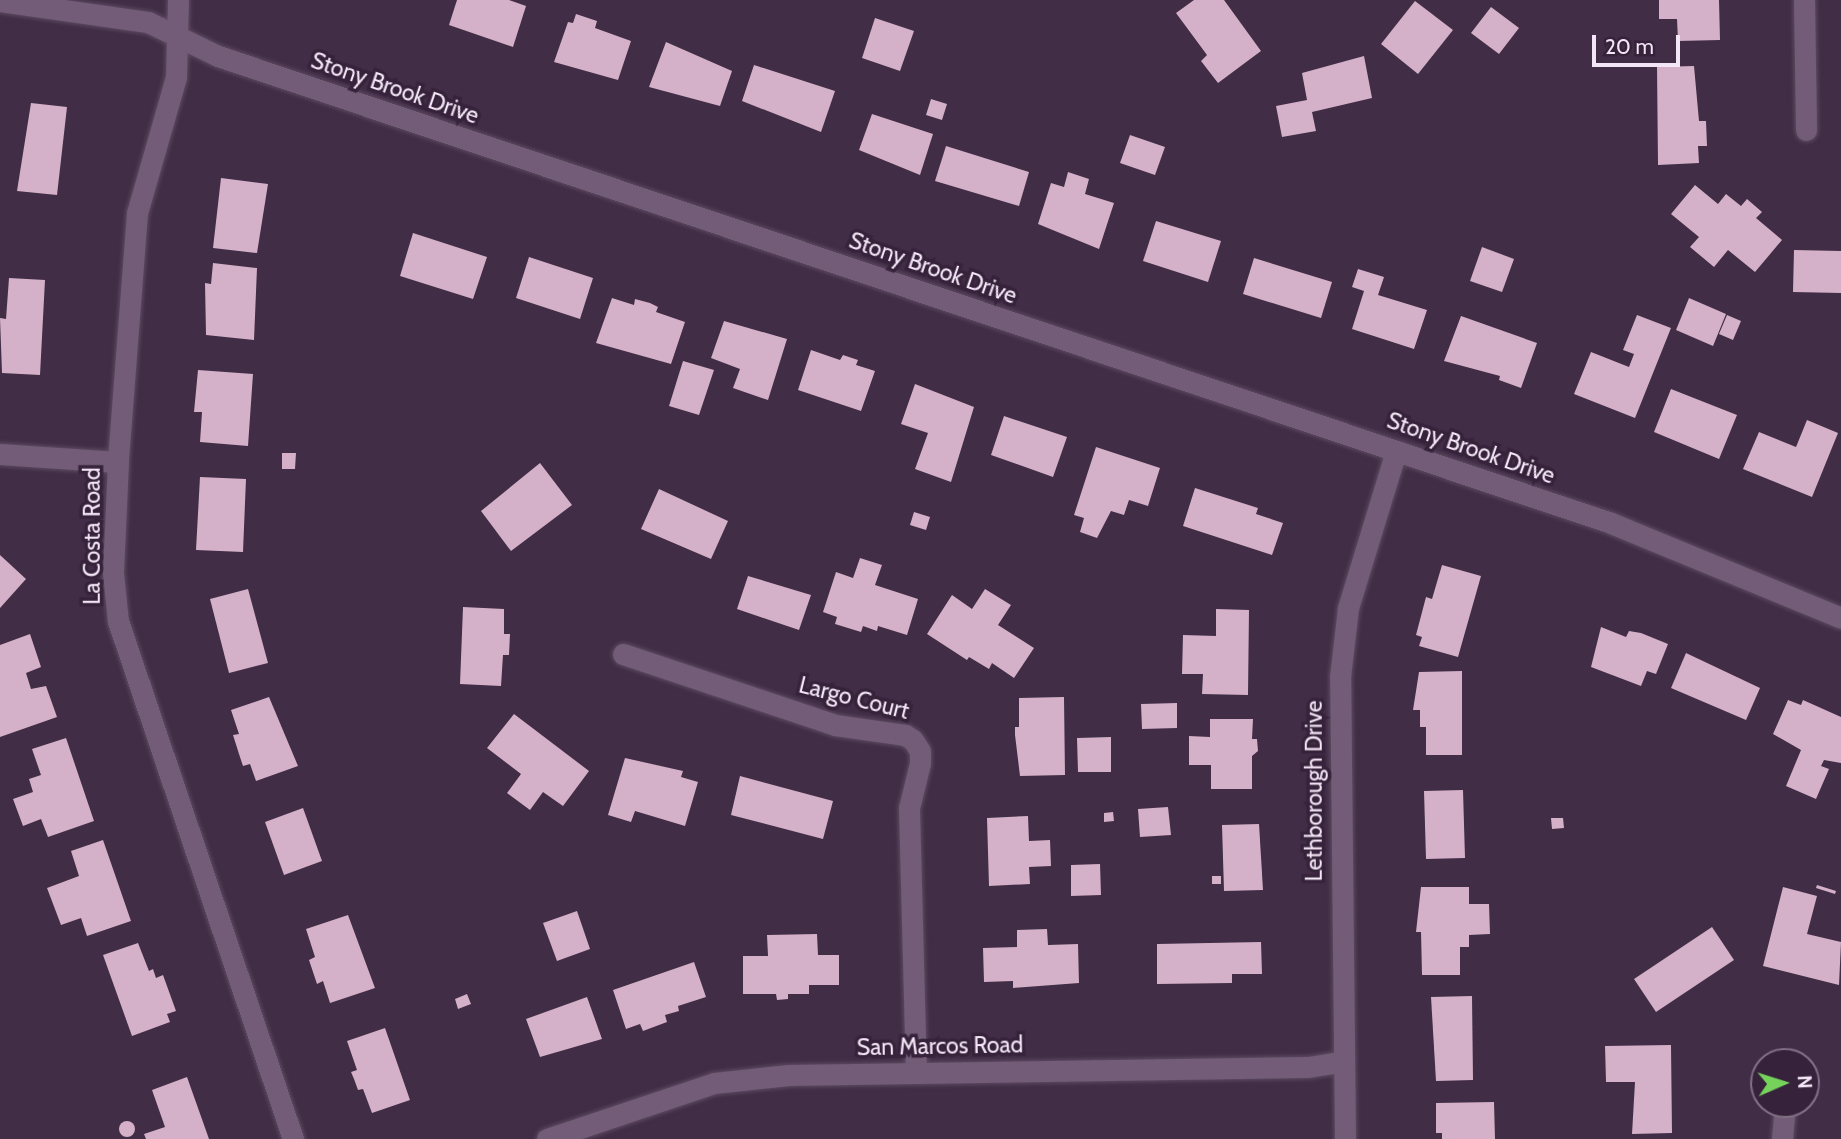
<!DOCTYPE html>
<html>
<head>
<meta charset="utf-8">
<style>
  body { margin:0 }
  #map { position:relative; width:1841px; height:1139px; overflow:hidden; background:#412d46; font-family:Cabin,sans-serif }
  div>[style] { position:absolute }
  .building>* { inset:0; background:#d4b1c8 }
  .round { border-radius:50% }
  .roads { filter:drop-shadow(0 0 2px #5c4b61) drop-shadow(0 0 2px #5c4b61) }
  .street>* { height:21px; margin:-10.5px; padding:0 10.5px; transform-origin:10.5px; border-radius:10.5px; background:#725c77 }
  .secondary>* { height:21px; margin:-10.5px; padding:0 10.5px; transform-origin:10.5px; border-radius:10.5px; background:#725c77 }
  span { translate:-50% -50%; white-space:nowrap; text-align:center; line-height:1.15; -webkit-text-stroke:7px #36233b; paint-order:stroke }
  .street-label { font-size:23px; color:#f3e6f6 }
  .north { position:absolute; left:1750px; top:1048px; width:70px; height:70px; box-sizing:border-box; background:#36233b; border:2px solid #827186; border-radius:50%; rotate:87deg; font-size:19px; font-weight:700; line-height:28px; text-align:center; color:#f3e6f6 }
  .north::after { content:''; display:block; margin:auto; width:24px; height:32px; background:#75d25b; clip-path:polygon(50% 0,100% 100%,50% 72%,0 100%) }
  .scale { position:absolute; left:1592px; top:35px; width:88px; height:32px; box-sizing:border-box; border:4px solid #f3e6f6; border-top:0; padding-left:9px; font-size:21px; line-height:24px; white-space:nowrap; color:#f3e6f6; -webkit-text-stroke:5px #36233b; paint-order:stroke }
</style>
</head>
<body>
<div id="map">
  <div class="building">
    <div style="clip-path:polygon(457px 0,509px 0,526px 6px,513px 47px,449px 25px)"></div>
    <div style="clip-path:polygon(1194px 0,1224px 0,1261px 51px,1218px 83px,1201px 61px,1207px 55px,1176px 13px)"></div>
    <div style="clip-path:polygon(1659px 0,1719px 0,1720px 40px,1678px 41px,1677px 19px,1659px 19px)"></div>
    <div style="clip-path:polygon(1415px 1px,1453px 30px,1418px 74px,1381px 44px)"></div>
    <div style="clip-path:polygon(1491px 7px,1519px 28px,1499px 54px,1471px 33px)"></div>
    <div style="clip-path:polygon(576px 14px,597px 21px,595px 28px,631px 41px,618px 80px,554px 62px,568px 22px,573px 23px)"></div>
    <div style="clip-path:polygon(875px 18px,914px 31px,900px 71px,862px 58px)"></div>
    <div style="clip-path:polygon(666px 42px,732px 71px,720px 106px,649px 87px)"></div>
    <div style="clip-path:polygon(1364px 56px,1372px 98px,1312px 112px,1316px 131px,1282px 137px,1276px 106px,1307px 100px,1302px 73px)"></div>
    <div style="clip-path:polygon(754px 65px,835px 91px,821px 132px,742px 101px)"></div>
    <div style="clip-path:polygon(1694px 66px,1699px 121px,1706px 121px,1707px 146px,1698px 146px,1699px 163px,1658px 165px,1657px 67px)"></div>
    <div style="clip-path:polygon(931px 99px,947px 104px,942px 120px,926px 115px)"></div>
    <div style="clip-path:polygon(31px 103px,67px 107px,57px 195px,17px 191px)"></div>
    <div style="clip-path:polygon(872px 114px,933px 134px,920px 175px,859px 150px)"></div>
    <div style="clip-path:polygon(1130px 135px,1165px 147px,1155px 175px,1120px 163px)"></div>
    <div style="clip-path:polygon(946px 146px,1029px 172px,1019px 206px,935px 181px)"></div>
    <div style="clip-path:polygon(1068px 172px,1089px 179px,1085px 194px,1114px 203px,1099px 249px,1038px 224px,1051px 183px,1064px 187px)"></div>
    <div style="clip-path:polygon(221px 178px,268px 184px,257px 253px,213px 248px)"></div>
    <div style="clip-path:polygon(1695px 185px,1718px 204px,1726px 194px,1741px 206px,1747px 199px,1762px 212px,1756px 218px,1782px 240px,1755px 272px,1728px 250px,1714px 267px,1690px 247px,1699px 237px,1671px 214px)"></div>
    <div style="clip-path:polygon(1156px 221px,1221px 241px,1208px 282px,1143px 261px)"></div>
    <div style="clip-path:polygon(413px 233px,487px 257px,473px 299px,400px 276px)"></div>
    <div style="clip-path:polygon(1482px 247px,1514px 259px,1502px 292px,1470px 281px)"></div>
    <div style="clip-path:polygon(1794px 250px,1841px 251px,1841px 293px,1793px 292px)"></div>
    <div style="clip-path:polygon(529px 257px,593px 278px,580px 319px,516px 298px)"></div>
    <div style="clip-path:polygon(1254px 258px,1332px 282px,1321px 318px,1243px 294px)"></div>
    <div style="clip-path:polygon(213px 263px,257px 268px,254px 340px,206px 335px,205px 283px,211px 284px)"></div>
    <div style="clip-path:polygon(1358px 269px,1384px 277px,1378px 295px,1427px 310px,1414px 349px,1352px 329px,1364px 291px,1352px 287px)"></div>
    <div style="clip-path:polygon(9px 278px,45px 280px,40px 375px,2px 373px,0 318px,6px 319px)"></div>
    <div style="clip-path:polygon(612px 298px,634px 305px,635px 299px,650px 303px,658px 307px,656px 312px,685px 322px,671px 364px,596px 343px)"></div>
    <div style="clip-path:polygon(1689px 298px,1726px 314px,1713px 346px,1676px 330px)"></div>
    <div style="clip-path:polygon(1637px 315px,1671px 328px,1635px 418px,1574px 394px,1591px 352px,1629px 367px,1634px 354px,1623px 350px)"></div>
    <div style="clip-path:polygon(1727px 315px,1741px 321px,1733px 340px,1719px 334px)"></div>
    <div style="clip-path:polygon(1461px 316px,1537px 343px,1521px 388px,1499px 380px,1500px 376px,1444px 361px)"></div>
    <div style="clip-path:polygon(724px 321px,787px 339px,768px 400px,733px 388px,740px 369px,711px 358px)"></div>
    <div style="clip-path:polygon(811px 350px,840px 360px,843px 355px,858px 360px,856px 365px,875px 371px,861px 411px,798px 390px)"></div>
    <div style="clip-path:polygon(683px 361px,714px 370px,699px 415px,669px 406px)"></div>
    <div style="clip-path:polygon(198px 370px,253px 374px,248px 446px,200px 442px,202px 412px,194px 412px)"></div>
    <div style="clip-path:polygon(915px 384px,974px 407px,951px 482px,915px 469px,928px 433px,901px 424px)"></div>
    <div style="clip-path:polygon(1671px 389px,1737px 415px,1719px 459px,1654px 432px)"></div>
    <div style="clip-path:polygon(1004px 416px,1067px 437px,1053px 477px,991px 455px)"></div>
    <div style="clip-path:polygon(1807px 420px,1838px 433px,1812px 497px,1743px 469px,1759px 432px,1796px 447px)"></div>
    <div style="clip-path:polygon(1096px 447px,1160px 468px,1148px 506px,1129px 500px,1124px 515px,1111px 511px,1097px 538px,1080px 532px,1084px 518px,1074px 515px)"></div>
    <div style="clip-path:polygon(282px 453px,296px 453px,295px 469px,282px 469px)"></div>
    <div style="clip-path:polygon(540px 463px,572px 505px,511px 551px,481px 511px)"></div>
    <div style="clip-path:polygon(200px 477px,246px 479px,243px 552px,196px 550px)"></div>
    <div style="clip-path:polygon(1195px 488px,1258px 508px,1256px 514px,1283px 523px,1272px 555px,1183px 526px)"></div>
    <div style="clip-path:polygon(659px 489px,728px 521px,711px 559px,641px 529px)"></div>
    <div style="clip-path:polygon(914px 512px,930px 517px,926px 530px,910px 525px)"></div>
    <div style="clip-path:polygon(0 555px,26px 579px,0 608px)"></div>
    <div style="clip-path:polygon(860px 558px,882px 565px,875px 585px,918px 599px,907px 635px,878px 626px,877px 631px,863px 626px,861px 632px,835px 624px,837px 617px,823px 612px,836px 572px,853px 578px)"></div>
    <div style="clip-path:polygon(1442px 565px,1481px 576px,1458px 657px,1419px 646px,1422px 637px,1416px 635px,1426px 597px,1432px 599px)"></div>
    <div style="clip-path:polygon(748px 576px,811px 595px,799px 630px,737px 609px)"></div>
    <div style="clip-path:polygon(248px 589px,268px 663px,229px 673px,210px 599px)"></div>
    <div style="clip-path:polygon(985px 589px,1011px 605px,998px 625px,1034px 648px,1014px 678px,992px 663px,989px 669px,969px 657px,967px 660px,927px 634px,952px 595px,972px 609px)"></div>
    <div style="clip-path:polygon(463px 607px,504px 609px,504px 634px,510px 634px,509px 655px,503px 655px,501px 686px,460px 684px)"></div>
    <div style="clip-path:polygon(1216px 609px,1249px 610px,1248px 695px,1202px 694px,1203px 674px,1182px 674px,1183px 635px,1216px 636px)"></div>
    <div style="clip-path:polygon(1601px 627px,1626px 637px,1629px 631px,1641px 633px,1668px 644px,1656px 674px,1647px 671px,1641px 686px,1591px 667px)"></div>
    <div style="clip-path:polygon(30px 634px,41px 667px,26px 673px,31px 689px,46px 686px,57px 717px,0 737px,0 645px)"></div>
    <div style="clip-path:polygon(1686px 653px,1760px 688px,1746px 720px,1671px 688px)"></div>
    <div style="clip-path:polygon(1462px 671px,1462px 755px,1426px 755px,1426px 727px,1420px 727px,1420px 710px,1413px 710px,1419px 672px)"></div>
    <div style="clip-path:polygon(269px 697px,298px 766px,256px 781px,250px 764px,243px 766px,239px 754px,233px 735px,239px 734px,231px 710px)"></div>
    <div style="clip-path:polygon(1064px 697px,1065px 775px,1020px 776px,1015px 735px,1015px 727px,1019px 727px,1019px 698px)"></div>
    <div style="clip-path:polygon(1788px 700px,1801px 705px,1803px 700px,1841px 717px,1841px 763px,1824px 760px,1821px 766px,1829px 769px,1816px 799px,1786px 786px,1801px 750px,1773px 734px)"></div>
    <div style="clip-path:polygon(1177px 703px,1177px 728px,1142px 729px,1141px 704px)"></div>
    <div style="clip-path:polygon(514px 714px,589px 771px,563px 806px,543px 792px,530px 810px,507px 793px,521px 774px,487px 748px)"></div>
    <div style="clip-path:polygon(1210px 719px,1253px 719px,1252px 739px,1257px 739px,1258px 751px,1252px 756px,1252px 789px,1211px 789px,1211px 765px,1189px 765px,1189px 736px,1210px 737px)"></div>
    <div style="clip-path:polygon(1111px 737px,1111px 772px,1078px 772px,1077px 738px)"></div>
    <div style="clip-path:polygon(66px 738px,94px 821px,48px 837px,41px 819px,23px 826px,13px 799px,33px 792px,29px 779px,41px 775px,32px 749px)"></div>
    <div style="clip-path:polygon(625px 758px,683px 771px,681px 777px,698px 782px,685px 826px,635px 811px,631px 822px,608px 815px)"></div>
    <div style="clip-path:polygon(740px 776px,833px 801px,823px 839px,731px 815px)"></div>
    <div style="clip-path:polygon(1463px 790px,1465px 858px,1426px 859px,1424px 791px)"></div>
    <div style="clip-path:polygon(1168px 807px,1171px 835px,1140px 837px,1138px 809px)"></div>
    <div style="clip-path:polygon(303px 808px,322px 861px,284px 875px,265px 822px)"></div>
    <div style="clip-path:polygon(1113px 812px,1114px 821px,1104px 822px,1104px 813px)"></div>
    <div style="clip-path:polygon(1028px 816px,1029px 841px,1050px 840px,1051px 866px,1029px 867px,1030px 884px,989px 886px,987px 818px)"></div>
    <div style="clip-path:polygon(1551px 818px,1563px 818px,1564px 828px,1552px 829px)"></div>
    <div style="clip-path:polygon(1259px 824px,1263px 890px,1224px 891px,1222px 825px)"></div>
    <div style="clip-path:polygon(103px 840px,131px 921px,87px 936px,81px 918px,61px 925px,47px 888px,79px 876px,71px 851px)"></div>
    <div style="clip-path:polygon(1100px 864px,1101px 895px,1071px 896px,1071px 865px)"></div>
    <div style="clip-path:polygon(1212px 876px,1221px 876px,1221px 884px,1212px 884px)"></div>
    <div style="clip-path:polygon(1817px 885px,1836px 891px,1835px 894px,1816px 888px)"></div>
    <div style="clip-path:polygon(1421px 887px,1469px 887px,1469px 904px,1489px 904px,1490px 934px,1469px 935px,1469px 947px,1460px 947px,1460px 975px,1422px 975px,1421px 932px,1416px 932px)"></div>
    <div style="clip-path:polygon(1783px 887px,1817px 896px,1807px 934px,1841px 942px,1839px 985px,1763px 966px)"></div>
    <div style="clip-path:polygon(577px 911px,590px 949px,557px 961px,543px 923px)"></div>
    <div style="clip-path:polygon(348px 915px,375px 988px,330px 1003px,323px 981px,317px 984px,309px 960px,315px 957px,306px 929px)"></div>
    <div style="clip-path:polygon(1712px 927px,1734px 960px,1656px 1012px,1634px 979px)"></div>
    <div style="clip-path:polygon(1047px 929px,1048px 945px,1078px 944px,1079px 983px,1013px 988px,1013px 981px,984px 982px,983px 948px,1017px 947px,1017px 930px)"></div>
    <div style="clip-path:polygon(817px 934px,818px 955px,839px 955px,839px 985px,809px 985px,809px 994px,788px 994px,788px 999px,777px 1000px,776px 994px,743px 994px,743px 956px,768px 956px,767px 935px)"></div>
    <div style="clip-path:polygon(1261px 942px,1262px 974px,1232px 974px,1232px 983px,1157px 984px,1157px 944px)"></div>
    <div style="clip-path:polygon(138px 943px,149px 971px,153px 969px,156px 978px,163px 975px,176px 1011px,167px 1014px,170px 1022px,132px 1036px,103px 955px)"></div>
    <div style="clip-path:polygon(694px 962px,706px 997px,678px 1006px,679px 1011px,665px 1015px,667px 1022px,643px 1031px,640px 1024px,626px 1029px,613px 990px)"></div>
    <div style="clip-path:polygon(467px 994px,471px 1004px,458px 1009px,455px 999px)"></div>
    <div style="clip-path:polygon(1472px 996px,1473px 1080px,1436px 1081px,1431px 997px)"></div>
    <div style="clip-path:polygon(587px 997px,602px 1039px,540px 1057px,526px 1019px)"></div>
    <div style="clip-path:polygon(385px 1028px,410px 1100px,372px 1113px,363px 1089px,358px 1090px,354px 1079px,351px 1072px,357px 1070px,347px 1041px)"></div>
    <div style="clip-path:polygon(1671px 1045px,1672px 1133px,1632px 1134px,1635px 1082px,1606px 1082px,1605px 1046px)"></div>
    <div style="clip-path:polygon(187px 1077px,209px 1139px,146px 1139px,144px 1134px,165px 1127px,152px 1090px)"></div>
    <div style="clip-path:polygon(1494px 1102px,1495px 1139px,1442px 1139px,1442px 1133px,1436px 1133px,1436px 1103px)"></div>
    <div class="round" style="left:119px;top:1121px;width:16px;height:16px"></div>
  </div>
  <div class="roads">
    <div class="street">
      <div style="left:178px;top:0;width:77px;rotate:91.5deg"></div>
      <div style="left:176px;top:77px;width:141px;rotate:106deg"></div>
      <div style="left:137px;top:213px;width:250px;rotate:94.4deg"></div>
      <div style="left:118px;top:462px;width:111px;rotate:92.6deg"></div>
      <div style="left:113px;top:573px;width:48px;rotate:84.1deg"></div>
      <div style="left:118px;top:621px;width:547px;rotate:71.33deg"></div>
      <div style="left:1804px;top:0;width:130px;rotate:89.1deg"></div>
      <div style="left:0;top:454px;width:118px;rotate:3.9deg"></div>
      <div style="left:623px;top:654px;width:224px;rotate:18.5deg"></div>
      <div style="left:835px;top:725px;width:71px;rotate:8.1deg"></div>
      <div style="left:905px;top:735px;width:9px;rotate:32deg"></div>
      <div style="left:913px;top:740px;width:13px;rotate:58deg"></div>
      <div style="left:920px;top:751px;width:12px;rotate:90deg"></div>
      <div style="left:920px;top:763px;width:46px;rotate:103.7deg"></div>
      <div style="left:909px;top:808px;width:265px;rotate:88.5deg"></div>
      <div style="left:547px;top:1139px;width:176px;rotate:-18.5deg"></div>
      <div style="left:714px;top:1083px;width:75px;rotate:-6.1deg"></div>
      <div style="left:789px;top:1075px;width:519px;rotate:-0.88deg"></div>
      <div style="left:1308px;top:1067px;width:36px;rotate:-9deg"></div>
      <div style="left:1345px;top:1139px;width:462px;rotate:-90.6deg"></div>
      <div style="left:1340px;top:677px;width:69px;rotate:-83.4deg"></div>
      <div style="left:1348px;top:608px;width:164px;rotate:-73deg"></div>
      <div style="left:1782px;top:1139px;width:35px;rotate:-85deg"></div>
    </div>
    <div class="secondary">
      <div style="left:0;top:1px;width:149px;rotate:8.1deg"></div>
      <div style="left:148px;top:22px;width:78px;rotate:25.9deg"></div>
      <div style="left:218px;top:56px;width:1469px;rotate:18.53deg"></div>
      <div style="left:1611px;top:523px;width:249px;rotate:22.4deg"></div>
    </div>
  </div>
  <div class="street-label">
    <span style="left:395px;top:88px;rotate:19deg">Stony Brook Drive</span>
    <span style="left:933px;top:268px;rotate:19deg">Stony Brook Drive</span>
    <span style="left:1471px;top:448px;rotate:19deg">Stony Brook Drive</span>
    <span style="left:92px;top:536px;rotate:-90deg">La Costa Road</span>
    <span style="left:854px;top:698px;rotate:14deg">Largo Court</span>
    <span style="left:1314px;top:791px;rotate:-90deg">Lethborough Drive</span>
    <span style="left:940px;top:1046px;rotate:-1deg">San Marcos Road</span>
  </div>
  <div class="north">N</div>
  <div class="scale">20 m</div>
</div>
</body>
</html>
